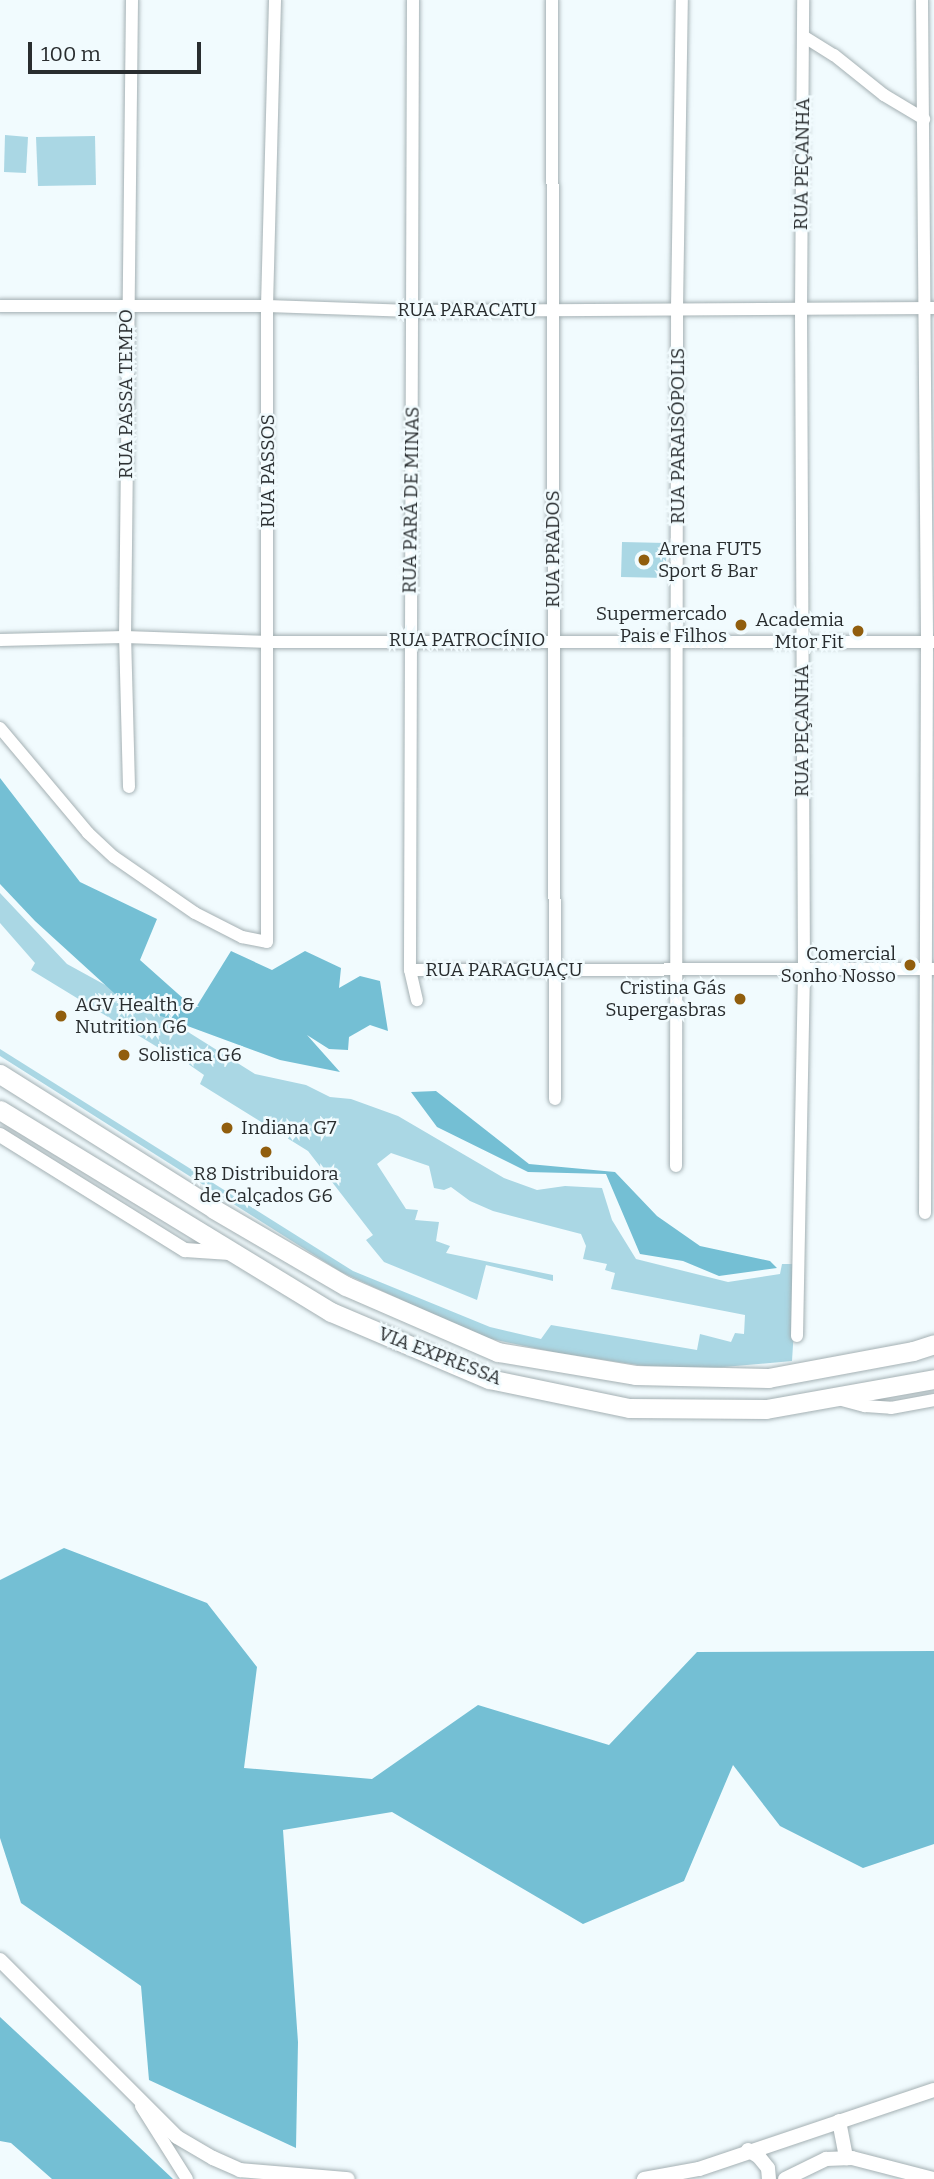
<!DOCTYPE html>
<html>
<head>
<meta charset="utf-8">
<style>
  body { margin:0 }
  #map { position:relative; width:934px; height:2179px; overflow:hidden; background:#f1fbfe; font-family:Bitter,serif }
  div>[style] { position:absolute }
  .green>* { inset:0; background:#aad7e4 }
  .forest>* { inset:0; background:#74bfd4 }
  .roads { filter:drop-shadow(0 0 2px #a4b0b3) drop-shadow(0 0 2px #a4b0b3) }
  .minor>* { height:12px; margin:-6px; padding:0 6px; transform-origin:6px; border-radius:6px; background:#fff }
  .tertiary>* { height:14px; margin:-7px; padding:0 7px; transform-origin:7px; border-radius:7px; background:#fff }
  .trunk>* { height:19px; margin:-9.5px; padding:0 9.5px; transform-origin:9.5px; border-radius:9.5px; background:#fff }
  .dots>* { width:19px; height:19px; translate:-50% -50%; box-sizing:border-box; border:4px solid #f1fbfe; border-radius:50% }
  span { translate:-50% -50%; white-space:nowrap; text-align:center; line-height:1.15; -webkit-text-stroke:5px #f1fbfe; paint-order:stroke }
  .street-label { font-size:19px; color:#292d2f }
  .poi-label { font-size:19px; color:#292d2f }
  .left { translate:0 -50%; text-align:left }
  .right { translate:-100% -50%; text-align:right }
  .scale { position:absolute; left:28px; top:42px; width:173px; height:32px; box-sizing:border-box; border:4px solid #292d2f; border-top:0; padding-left:9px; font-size:21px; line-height:24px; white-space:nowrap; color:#292d2f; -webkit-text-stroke:5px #f1fbfe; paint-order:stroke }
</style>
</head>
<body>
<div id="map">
  <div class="green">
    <div style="clip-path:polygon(5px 135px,28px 137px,26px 173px,4px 172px)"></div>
    <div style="clip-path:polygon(95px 136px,96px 185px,38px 186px,36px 137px)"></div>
    <div style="clip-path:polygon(622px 542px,666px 543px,666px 578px,621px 577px)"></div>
    <div style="clip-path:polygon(0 893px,67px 964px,169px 1020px,255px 1074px,306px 1085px,330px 1097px,351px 1099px,398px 1116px,504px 1178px,537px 1190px,565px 1186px,602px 1188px,612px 1220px,636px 1259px,728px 1282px,780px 1274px,782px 1264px,798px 1264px,792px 1361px,678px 1371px,558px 1353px,482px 1337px,341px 1272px,0 1056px,0 1049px,353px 1271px,490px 1327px,541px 1339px,551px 1325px,697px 1350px,700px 1334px,731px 1342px,735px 1333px,744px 1334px,745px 1315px,611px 1289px,615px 1273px,605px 1270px,607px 1264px,583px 1259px,586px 1246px,581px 1234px,493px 1211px,470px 1201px,451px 1187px,444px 1190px,434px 1188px,429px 1166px,391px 1153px,377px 1164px,406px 1209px,418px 1210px,415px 1220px,439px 1222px,436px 1241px,450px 1246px,446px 1253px,553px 1275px,553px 1281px,486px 1265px,477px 1300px,384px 1262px,366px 1240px,373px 1235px,308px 1151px,200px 1084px,204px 1075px,174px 1054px,172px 1056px,31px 970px,35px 963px,0 923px)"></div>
  </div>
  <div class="forest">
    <div style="clip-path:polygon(0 778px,80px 882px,157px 919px,140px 960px,195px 1009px,231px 951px,272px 970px,305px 951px,341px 968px,339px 988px,360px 976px,380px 981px,388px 1031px,370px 1025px,349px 1037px,348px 1050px,329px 1049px,307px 1035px,340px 1072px,280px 1060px,125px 1003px,35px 921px,0 884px)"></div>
    <div style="clip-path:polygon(436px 1091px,529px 1164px,615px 1172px,657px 1216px,700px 1246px,770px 1261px,777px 1268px,719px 1276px,683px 1261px,640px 1254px,606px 1174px,528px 1172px,437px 1127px,411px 1092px)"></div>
    <div style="clip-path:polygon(64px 1548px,207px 1603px,257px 1667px,244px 1768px,372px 1779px,478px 1705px,609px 1745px,697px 1652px,934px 1651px,934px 1844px,863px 1868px,780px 1826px,733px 1765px,684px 1881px,583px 1924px,392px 1812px,283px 1830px,298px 2042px,296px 2148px,149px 2080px,141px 1986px,21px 1903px,0 1838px,0 1580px)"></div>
    <div style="clip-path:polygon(0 2017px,85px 2096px,173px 2179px,52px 2179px,11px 2143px,0 2141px)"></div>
  </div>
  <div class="roads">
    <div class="minor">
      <div style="left:413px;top:0;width:970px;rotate:90.18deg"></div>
      <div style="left:410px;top:970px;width:31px;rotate:77deg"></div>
      <div style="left:552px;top:0;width:1099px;rotate:89.84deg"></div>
      <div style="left:922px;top:0;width:643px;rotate:89.55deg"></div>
      <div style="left:927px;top:643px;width:570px;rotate:90.2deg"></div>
      <div style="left:803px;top:36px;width:36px;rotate:32deg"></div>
      <div style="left:834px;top:55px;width:64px;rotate:38.7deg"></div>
      <div style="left:884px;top:95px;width:47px;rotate:31deg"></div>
      <div style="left:0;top:306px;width:267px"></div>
      <div style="left:267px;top:306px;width:145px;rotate:2deg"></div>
      <div style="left:412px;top:311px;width:522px;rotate:-0.33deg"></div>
      <div style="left:0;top:640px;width:125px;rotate:-1.4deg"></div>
      <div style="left:125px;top:637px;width:144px;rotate:2deg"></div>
      <div style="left:269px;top:642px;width:665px"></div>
      <div style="left:0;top:728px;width:137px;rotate:50deg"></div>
      <div style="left:88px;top:833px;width:35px;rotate:43deg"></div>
      <div style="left:114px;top:857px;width:98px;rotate:34.7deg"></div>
      <div style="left:195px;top:913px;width:53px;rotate:27.1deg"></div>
      <div style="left:242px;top:937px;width:25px;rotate:11deg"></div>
      <div style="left:267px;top:942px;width:636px;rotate:-90deg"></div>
      <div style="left:267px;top:306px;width:306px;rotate:-88.5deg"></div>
      <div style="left:129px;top:787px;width:150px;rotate:-91.5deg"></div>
      <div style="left:125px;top:637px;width:637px;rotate:-89.37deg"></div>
      <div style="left:410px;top:970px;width:524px;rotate:-0.11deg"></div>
      <div style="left:676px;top:1166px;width:858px;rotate:-89.93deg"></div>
      <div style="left:677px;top:308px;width:308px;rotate:-89.1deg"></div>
      <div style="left:797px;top:1336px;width:365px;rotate:-88.9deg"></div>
      <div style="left:804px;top:971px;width:660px;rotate:-90.26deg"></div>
      <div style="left:801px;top:311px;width:311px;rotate:-89.6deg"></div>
      <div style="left:838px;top:1399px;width:28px;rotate:15deg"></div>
      <div style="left:865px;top:1406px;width:26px;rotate:4deg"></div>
      <div style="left:891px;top:1408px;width:44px;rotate:-10.5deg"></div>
      <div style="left:141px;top:2106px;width:86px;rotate:57.8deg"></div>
    </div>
    <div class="tertiary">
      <div style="left:0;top:1135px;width:218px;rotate:31.9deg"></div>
      <div style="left:185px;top:1250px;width:45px;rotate:3.8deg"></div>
      <div style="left:0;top:1960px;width:250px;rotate:45deg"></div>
      <div style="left:177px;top:2137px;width:42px;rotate:30.3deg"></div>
      <div style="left:213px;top:2158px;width:30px;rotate:24deg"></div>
      <div style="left:240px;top:2170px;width:108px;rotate:4.8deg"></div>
      <div style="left:839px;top:2121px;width:38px;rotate:79deg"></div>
      <div style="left:748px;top:2150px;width:13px;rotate:32deg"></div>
      <div style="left:759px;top:2157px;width:14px;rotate:51deg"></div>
      <div style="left:768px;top:2168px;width:11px;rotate:85deg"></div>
      <div style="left:644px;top:2179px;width:56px;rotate:-10.3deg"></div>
      <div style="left:699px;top:2169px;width:248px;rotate:-18.6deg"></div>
      <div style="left:785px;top:2179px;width:46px;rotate:-26deg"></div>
      <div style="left:826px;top:2159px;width:26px;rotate:-2deg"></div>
      <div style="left:852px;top:2158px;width:84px;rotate:14.5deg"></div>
    </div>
    <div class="trunk">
      <div style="left:0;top:1074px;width:253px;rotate:32.2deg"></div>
      <div style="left:214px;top:1209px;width:153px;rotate:30.3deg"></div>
      <div style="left:346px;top:1286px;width:166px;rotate:23.5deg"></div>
      <div style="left:498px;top:1352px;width:139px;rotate:9.5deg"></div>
      <div style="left:635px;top:1375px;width:133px;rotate:1.3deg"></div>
      <div style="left:768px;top:1378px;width:147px;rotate:-10.5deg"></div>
      <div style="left:913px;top:1351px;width:22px;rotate:-18deg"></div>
      <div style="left:0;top:1110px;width:388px;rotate:31.4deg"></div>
      <div style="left:331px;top:1312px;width:172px;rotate:23deg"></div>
      <div style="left:489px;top:1379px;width:143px;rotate:11.7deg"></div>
      <div style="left:629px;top:1408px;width:137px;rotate:0.4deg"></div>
      <div style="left:766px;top:1409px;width:171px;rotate:-10.1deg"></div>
    </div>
  </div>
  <div class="dots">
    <div style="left:644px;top:560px;background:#915e0e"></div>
    <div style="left:741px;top:625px;background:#915e0e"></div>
    <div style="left:858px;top:631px;background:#915e0e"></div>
    <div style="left:910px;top:965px;background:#915e0e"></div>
    <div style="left:740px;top:999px;background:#915e0e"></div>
    <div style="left:61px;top:1016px;background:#915e0e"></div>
    <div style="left:124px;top:1055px;background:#915e0e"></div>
    <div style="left:227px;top:1128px;background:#915e0e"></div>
    <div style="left:266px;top:1152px;background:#915e0e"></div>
  </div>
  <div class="street-label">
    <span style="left:802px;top:164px;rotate:-89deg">RUA PEÇANHA</span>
    <span style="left:467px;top:310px">RUA PARACATU</span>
    <span style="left:126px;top:394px;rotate:-90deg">RUA PASSA TEMPO</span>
    <span style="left:678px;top:436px;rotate:-90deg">RUA PARAISÓPOLIS</span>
    <span style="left:268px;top:471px;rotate:-90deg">RUA PASSOS</span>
    <span style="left:411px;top:500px;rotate:-89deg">RUA PARÁ DE MINAS</span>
    <span style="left:553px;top:549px;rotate:-90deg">RUA PRADOS</span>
    <span style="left:467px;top:640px">RUA PATROCÍNIO</span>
    <span style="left:802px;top:731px;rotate:-90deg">RUA PEÇANHA</span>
    <span style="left:504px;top:970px">RUA PARAGUAÇU</span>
    <span style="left:440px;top:1356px;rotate:21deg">VIA EXPRESSA</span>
  </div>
  <div class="poi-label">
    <span class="left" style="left:658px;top:560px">Arena FUT5<br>Sport &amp; Bar</span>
    <span class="right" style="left:727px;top:625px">Supermercado<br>Pais e Filhos</span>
    <span class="right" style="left:844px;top:631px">Academia<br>Mtor Fit</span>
    <span class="right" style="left:896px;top:965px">Comercial<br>Sonho Nosso</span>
    <span class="right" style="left:726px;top:999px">Cristina Gás<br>Supergasbras</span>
    <span class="left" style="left:75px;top:1016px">AGV Health &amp;<br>Nutrition G6</span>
    <span class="left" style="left:138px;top:1055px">Solistica G6</span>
    <span class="left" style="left:241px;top:1128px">Indiana G7</span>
    <span style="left:266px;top:1185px">R8 Distribuidora<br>de Calçados G6</span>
  </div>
  <div class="scale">100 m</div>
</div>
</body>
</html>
